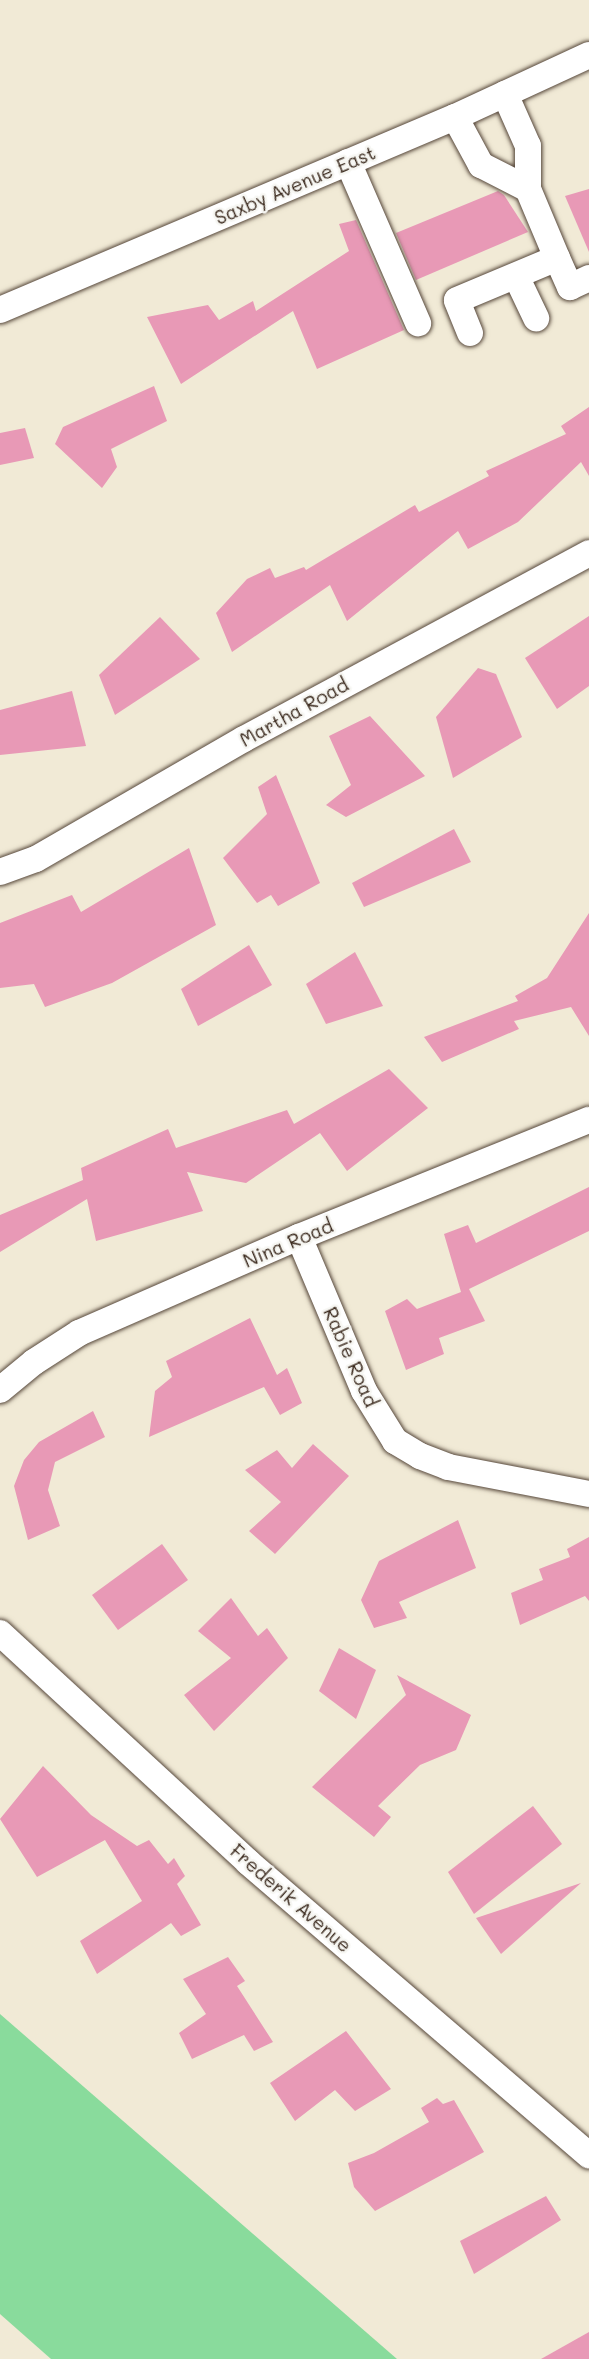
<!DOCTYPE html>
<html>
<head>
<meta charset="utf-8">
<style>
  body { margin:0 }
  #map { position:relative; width:589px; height:2359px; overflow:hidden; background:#f1ead6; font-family:Mali,sans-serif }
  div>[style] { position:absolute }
  .green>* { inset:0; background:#89db9c }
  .building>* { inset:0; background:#e899b6 }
  .roads { filter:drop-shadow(0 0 2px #56473a) drop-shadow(0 0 2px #56473a) }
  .minor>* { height:26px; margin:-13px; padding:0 13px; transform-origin:13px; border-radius:13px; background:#fff }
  span { translate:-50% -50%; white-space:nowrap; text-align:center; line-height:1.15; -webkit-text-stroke:5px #f6f6f2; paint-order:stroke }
  .street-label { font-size:19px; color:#3b2a1e }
</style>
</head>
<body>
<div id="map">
  <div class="green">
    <div style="clip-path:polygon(0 2014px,397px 2359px,51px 2359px,0 2314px)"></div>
  </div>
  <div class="building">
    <div style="clip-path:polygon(589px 189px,589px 252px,565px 196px)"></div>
    <div style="clip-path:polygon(498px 191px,504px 195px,528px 232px,416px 280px,396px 233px)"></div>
    <div style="clip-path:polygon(356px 220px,404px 330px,317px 369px,293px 311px,181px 384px,147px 317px,208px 305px,219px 320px,253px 301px,256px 311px,349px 251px,339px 224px)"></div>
    <div style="clip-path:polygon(154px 386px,167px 421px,111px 449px,117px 467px,102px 488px,55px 444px,63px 427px)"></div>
    <div style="clip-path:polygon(589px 407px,589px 476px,581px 462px,518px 522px,468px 549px,458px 531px,347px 621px,330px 585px,232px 652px,216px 613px,247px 579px,270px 568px,275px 578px,304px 567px,306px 570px,415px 505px,419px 512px,489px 476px,486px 471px,566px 434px,561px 426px)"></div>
    <div style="clip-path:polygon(25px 428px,34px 458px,0 465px,0 433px)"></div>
    <div style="clip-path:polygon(589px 616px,589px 686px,557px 709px,525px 658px)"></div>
    <div style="clip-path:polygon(160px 617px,200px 659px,115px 715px,99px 675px)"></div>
    <div style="clip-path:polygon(478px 668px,496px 674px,522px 737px,453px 778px,436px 717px)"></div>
    <div style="clip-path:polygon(72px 691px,86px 746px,0 755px,0 710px)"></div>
    <div style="clip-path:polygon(370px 716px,425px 776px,346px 817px,326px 805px,351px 785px,329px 736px)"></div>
    <div style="clip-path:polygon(276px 775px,320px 883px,278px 906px,271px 895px,257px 903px,223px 858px,267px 814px,258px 787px)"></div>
    <div style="clip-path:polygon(454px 829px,471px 862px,364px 907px,352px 883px)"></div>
    <div style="clip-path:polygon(189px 848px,216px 925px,112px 983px,45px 1007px,34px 984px,0 988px,0 923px,72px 895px,81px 912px)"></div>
    <div style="clip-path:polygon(589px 913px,589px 1036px,571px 1007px,514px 1021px,519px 1029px,442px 1062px,424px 1037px,518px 1001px,515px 996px,547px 978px)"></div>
    <div style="clip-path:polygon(249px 945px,272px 985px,198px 1026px,181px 989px)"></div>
    <div style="clip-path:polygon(355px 952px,383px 1006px,326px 1024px,306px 984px)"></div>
    <div style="clip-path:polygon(389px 1069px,428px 1108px,347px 1171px,320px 1133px,246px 1183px,187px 1172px,203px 1211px,96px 1241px,87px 1199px,0 1252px,0 1215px,83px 1180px,81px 1168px,168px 1129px,176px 1148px,287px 1110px,294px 1124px)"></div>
    <div style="clip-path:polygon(589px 1187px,589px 1231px,469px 1289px,485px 1321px,439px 1338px,444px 1354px,406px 1370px,385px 1311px,407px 1299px,417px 1309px,461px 1292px,444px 1234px,468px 1225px,476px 1243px)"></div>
    <div style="clip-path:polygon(250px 1318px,277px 1375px,287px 1368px,302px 1403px,280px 1415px,264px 1387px,149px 1437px,155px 1391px,172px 1377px,166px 1361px)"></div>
    <div style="clip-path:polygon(93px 1411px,105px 1437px,55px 1462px,48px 1490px,60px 1526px,28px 1540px,14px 1486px,24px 1460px,39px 1442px)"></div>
    <div style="clip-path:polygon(313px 1444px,349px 1476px,275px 1554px,249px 1531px,281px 1502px,245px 1470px,277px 1450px,292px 1468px)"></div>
    <div style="clip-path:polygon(458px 1520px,476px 1568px,399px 1602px,407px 1618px,374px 1628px,361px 1600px,379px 1561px)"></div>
    <div style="clip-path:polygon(589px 1537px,589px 1601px,585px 1596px,520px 1625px,511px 1593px,543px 1580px,539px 1569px,570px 1557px,567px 1549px)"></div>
    <div style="clip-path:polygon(162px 1544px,188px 1580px,118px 1630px,92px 1595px)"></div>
    <div style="clip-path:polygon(231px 1598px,258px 1636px,267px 1628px,288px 1658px,214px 1731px,184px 1695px,231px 1658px,198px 1631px)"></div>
    <div style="clip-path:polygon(339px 1648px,376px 1670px,356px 1719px,319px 1691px)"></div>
    <div style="clip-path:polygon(397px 1675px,471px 1715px,456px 1750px,420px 1765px,378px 1806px,391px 1817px,374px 1837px,312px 1787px,406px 1695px)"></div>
    <div style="clip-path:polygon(43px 1766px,91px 1815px,137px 1846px,149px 1840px,168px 1864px,174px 1858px,185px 1876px,177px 1884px,201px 1925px,181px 1936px,171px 1923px,97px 1974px,80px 1941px,142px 1901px,105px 1840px,37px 1877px,0 1819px)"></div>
    <div style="clip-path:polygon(533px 1806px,562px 1844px,474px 1914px,448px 1872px)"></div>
    <div style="clip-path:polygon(581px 1883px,501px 1954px,476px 1918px)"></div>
    <div style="clip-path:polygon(228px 1957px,245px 1981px,237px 1986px,273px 2042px,254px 2051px,244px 2035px,192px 2059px,179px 2033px,206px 2014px,183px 1979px)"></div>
    <div style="clip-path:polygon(346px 2031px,391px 2089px,355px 2111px,335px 2090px,295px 2121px,270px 2083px)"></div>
    <div style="clip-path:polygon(437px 2098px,443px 2104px,454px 2100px,484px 2152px,375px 2211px,354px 2187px,348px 2163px,374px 2153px,429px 2122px,421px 2108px)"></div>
    <div style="clip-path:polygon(546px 2196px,561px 2220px,474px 2274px,460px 2241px)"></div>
    <div style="clip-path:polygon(589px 2332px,589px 2359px,541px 2359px)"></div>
  </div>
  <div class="roads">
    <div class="minor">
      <div style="left:455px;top:117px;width:55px;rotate:61.6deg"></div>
      <div style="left:481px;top:165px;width:53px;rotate:27.1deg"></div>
      <div style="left:348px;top:162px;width:176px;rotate:66.5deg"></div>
      <div style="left:557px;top:258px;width:32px;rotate:66deg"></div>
      <div style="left:570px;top:287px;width:21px;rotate:-25deg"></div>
      <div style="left:516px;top:276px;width:47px;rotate:64.5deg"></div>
      <div style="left:0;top:310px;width:494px;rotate:-23deg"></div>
      <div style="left:455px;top:117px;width:148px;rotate:-24.8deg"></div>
      <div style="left:470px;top:333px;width:35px;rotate:-112deg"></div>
      <div style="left:457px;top:300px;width:108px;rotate:-22.8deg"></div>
      <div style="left:557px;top:258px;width:75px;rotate:-112.8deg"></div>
      <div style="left:528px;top:189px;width:43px;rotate:-90deg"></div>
      <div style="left:528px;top:146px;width:57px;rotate:-113.9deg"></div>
      <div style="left:0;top:872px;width:38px;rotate:-20deg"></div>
      <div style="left:36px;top:859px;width:240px;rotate:-30deg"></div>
      <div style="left:244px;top:739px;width:392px;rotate:-28.3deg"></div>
      <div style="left:299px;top:1237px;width:167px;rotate:67.1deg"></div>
      <div style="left:364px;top:1391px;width:59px;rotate:58.2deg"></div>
      <div style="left:395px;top:1441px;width:29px;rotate:31deg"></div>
      <div style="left:420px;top:1456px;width:30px;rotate:21deg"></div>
      <div style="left:448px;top:1467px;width:144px;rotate:10.8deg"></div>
      <div style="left:0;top:1390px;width:44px;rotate:-39.5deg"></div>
      <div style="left:34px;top:1362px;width:54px;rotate:-32.8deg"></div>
      <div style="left:79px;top:1333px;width:240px;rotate:-23.6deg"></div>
      <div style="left:299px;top:1237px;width:313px;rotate:-22deg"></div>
      <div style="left:0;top:1633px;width:338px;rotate:42.7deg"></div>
      <div style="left:248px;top:1862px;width:450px;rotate:40.7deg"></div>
    </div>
  </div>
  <div class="street-label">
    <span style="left:295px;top:185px;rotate:-23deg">Saxby Avenue East</span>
    <span style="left:294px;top:712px;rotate:-29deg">Martha Road</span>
    <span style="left:288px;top:1243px;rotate:-23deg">Nina Road</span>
    <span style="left:351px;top:1357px;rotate:66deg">Rabie Road</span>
    <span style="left:291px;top:1898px;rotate:41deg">Frederik Avenue</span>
  </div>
</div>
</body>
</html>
